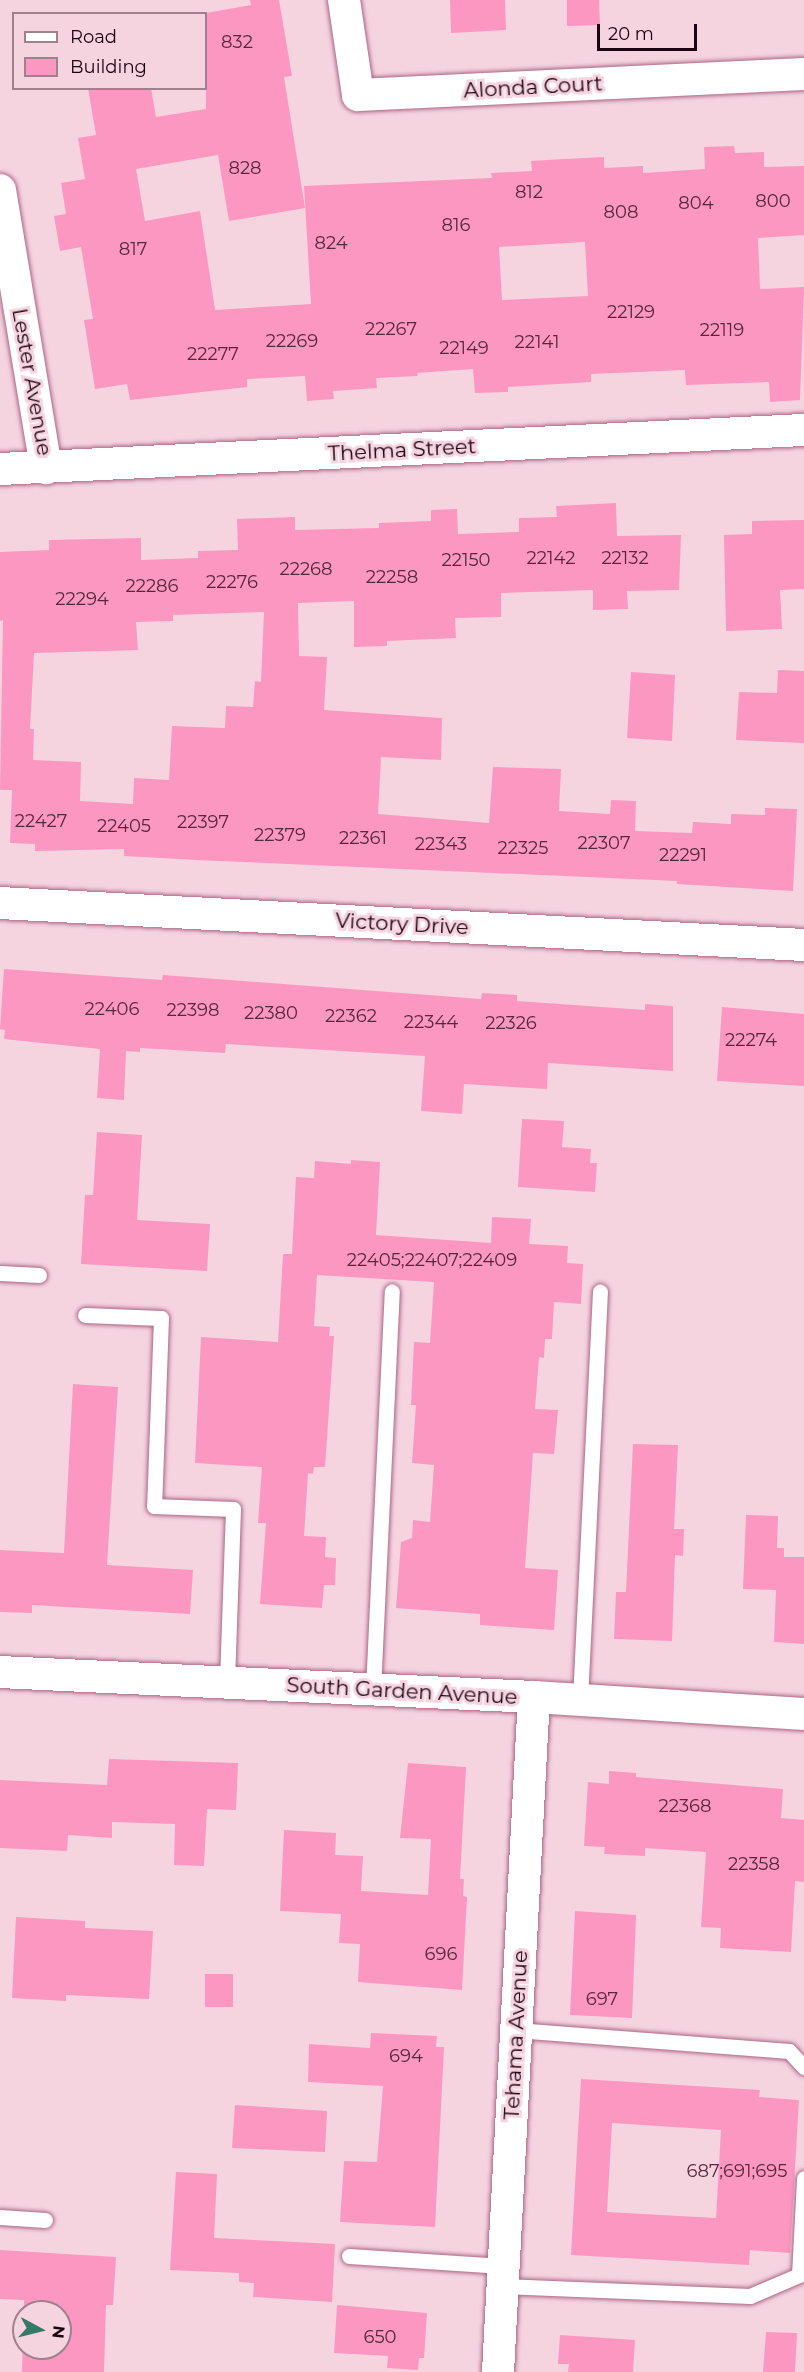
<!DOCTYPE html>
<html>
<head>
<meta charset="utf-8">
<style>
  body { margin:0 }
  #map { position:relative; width:804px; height:2372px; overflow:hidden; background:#f5d4e0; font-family:Montserrat,sans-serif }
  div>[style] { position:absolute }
  .building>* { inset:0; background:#fc97c1 }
  .roads { filter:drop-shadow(0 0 2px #ad6583) drop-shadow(0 0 2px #ad6583) }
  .lane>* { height:15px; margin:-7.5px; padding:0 7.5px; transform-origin:7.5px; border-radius:7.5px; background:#fff }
  .street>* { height:32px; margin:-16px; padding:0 16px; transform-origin:16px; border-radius:16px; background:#fff }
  span { translate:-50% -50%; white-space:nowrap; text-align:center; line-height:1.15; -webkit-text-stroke:6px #f5d4e0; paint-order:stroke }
  .number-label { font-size:18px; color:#55293c }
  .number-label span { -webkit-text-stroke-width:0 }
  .street-label { font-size:21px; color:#1d0410 }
  .legend { position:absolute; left:12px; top:12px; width:195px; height:78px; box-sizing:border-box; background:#f5d4e0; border:2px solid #9f818d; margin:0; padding:8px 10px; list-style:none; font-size:18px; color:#1d0410 }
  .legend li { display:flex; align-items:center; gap:12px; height:30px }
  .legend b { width:30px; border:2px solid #9f818d }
  .north { position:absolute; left:12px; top:2300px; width:60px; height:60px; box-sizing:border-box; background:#f5d4e0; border:2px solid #9f818d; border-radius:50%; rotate:97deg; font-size:16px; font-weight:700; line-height:24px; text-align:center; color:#1d0410 }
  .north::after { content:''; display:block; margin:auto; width:21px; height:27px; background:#377867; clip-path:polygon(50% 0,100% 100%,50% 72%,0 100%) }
  .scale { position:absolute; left:597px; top:24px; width:100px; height:27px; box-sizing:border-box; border:3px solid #1d0410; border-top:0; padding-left:8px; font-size:18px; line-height:21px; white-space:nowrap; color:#1d0410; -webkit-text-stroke:4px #f5d4e0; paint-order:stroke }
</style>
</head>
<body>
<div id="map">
  <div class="building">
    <div style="clip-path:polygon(evenodd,250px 0,279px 0,292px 76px,284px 77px,305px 208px,229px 221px,218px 155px,136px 169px,145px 221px,200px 211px,215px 310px,311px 304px,304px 186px,492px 178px,491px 173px,532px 171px,531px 161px,564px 159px,604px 157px,604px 168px,643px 166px,643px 173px,705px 169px,704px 147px,734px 146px,735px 153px,764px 152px,764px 167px,804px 166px,804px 235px,758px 238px,760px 289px,804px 287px,800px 400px,770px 402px,769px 382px,686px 385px,685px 370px,591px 374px,591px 382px,508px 387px,508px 392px,475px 393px,473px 369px,417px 373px,418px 376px,376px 378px,377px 388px,333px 391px,334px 399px,307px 401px,305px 376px,247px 379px,247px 387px,130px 400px,127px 384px,95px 389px,84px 320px,93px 319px,81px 247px,60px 251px,54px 216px,66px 214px,61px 183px,85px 179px,78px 138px,96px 135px,88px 88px,151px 88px,156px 117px,206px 109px,206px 13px,251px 5px,250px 0,585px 242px,588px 296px,502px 300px,499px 247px,585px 242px)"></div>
    <div style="clip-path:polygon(450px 0,505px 0,506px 30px,451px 33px)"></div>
    <div style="clip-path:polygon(567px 0,599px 0,600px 25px,567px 26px)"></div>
    <div style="clip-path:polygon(evenodd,616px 503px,617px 536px,681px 535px,679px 590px,627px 591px,628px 609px,593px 610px,593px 590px,501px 593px,501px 617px,455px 618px,456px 638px,387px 641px,387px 646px,354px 647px,354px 601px,298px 603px,299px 656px,327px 657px,324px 710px,442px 718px,441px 760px,381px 757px,378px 814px,489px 823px,493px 767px,561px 769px,559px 811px,610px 814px,611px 800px,636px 801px,635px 831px,692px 833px,693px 822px,731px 824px,731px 814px,765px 815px,765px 808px,797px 809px,793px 891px,677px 884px,677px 881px,196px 860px,124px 856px,124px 849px,35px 851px,35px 844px,10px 843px,12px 790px,0 790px,3px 620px,0 621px,0 552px,49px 550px,49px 540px,141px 538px,141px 560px,198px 558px,198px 551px,238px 550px,237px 519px,295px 517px,295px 530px,379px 528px,379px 523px,431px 521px,431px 510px,457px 509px,458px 534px,519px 532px,519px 518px,557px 517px,556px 506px,616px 503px,264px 612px,261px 682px,255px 681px,253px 707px,226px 706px,225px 728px,172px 726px,169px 780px,134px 778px,133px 804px,80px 801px,81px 762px,33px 760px,34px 729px,30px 729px,34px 653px,138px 650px,136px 622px,173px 621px,173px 615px,264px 612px)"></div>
    <div style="clip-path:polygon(804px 520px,804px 589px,780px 590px,782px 629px,726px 631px,724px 535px,752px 534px,752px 521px)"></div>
    <div style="clip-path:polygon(778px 670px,804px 671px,804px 743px,736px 740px,739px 692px,777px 693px)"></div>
    <div style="clip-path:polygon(631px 672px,675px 675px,672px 741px,627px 738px)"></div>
    <div style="clip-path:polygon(4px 969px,162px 980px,163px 975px,481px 999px,482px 993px,517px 995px,517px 1001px,645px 1010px,645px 1004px,673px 1006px,673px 1071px,548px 1063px,547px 1089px,464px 1084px,462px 1114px,421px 1111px,425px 1056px,226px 1044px,225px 1053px,140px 1048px,140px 1052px,126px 1051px,124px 1100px,97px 1098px,100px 1049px,4px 1039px,5px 1030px,0 1029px)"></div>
    <div style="clip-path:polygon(722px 1007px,804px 1014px,804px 1086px,717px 1081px)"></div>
    <div style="clip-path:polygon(522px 1119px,564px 1121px,562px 1147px,591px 1149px,590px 1163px,597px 1163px,595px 1192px,518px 1187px)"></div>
    <div style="clip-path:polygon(97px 1132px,142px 1135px,137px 1220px,210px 1224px,207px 1271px,81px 1264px,85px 1195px,93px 1195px)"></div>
    <div style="clip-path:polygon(351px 1160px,380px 1162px,376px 1235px,491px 1243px,492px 1217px,531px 1219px,529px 1244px,568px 1246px,567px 1263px,583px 1264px,581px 1304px,554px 1302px,552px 1339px,545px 1339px,544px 1358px,539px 1357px,535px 1409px,558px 1410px,554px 1454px,533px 1453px,525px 1568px,558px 1570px,554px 1630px,480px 1625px,480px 1614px,396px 1608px,401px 1542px,412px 1538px,413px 1520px,430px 1522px,434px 1465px,412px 1463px,416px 1405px,411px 1405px,414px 1342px,430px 1343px,434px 1282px,317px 1275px,314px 1326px,330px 1327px,329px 1336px,334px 1336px,325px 1467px,314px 1467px,313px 1474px,308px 1473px,304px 1536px,326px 1537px,325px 1557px,336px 1558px,335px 1585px,324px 1585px,322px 1608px,260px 1604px,266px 1523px,258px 1523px,262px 1467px,195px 1463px,201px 1337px,278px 1342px,283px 1254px,292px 1254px,296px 1177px,314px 1178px,315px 1161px,351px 1164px)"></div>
    <div style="clip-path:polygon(73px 1384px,118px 1387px,107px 1565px,193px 1570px,190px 1614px,32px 1605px,32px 1613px,0 1612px,0 1550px,64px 1553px)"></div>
    <div style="clip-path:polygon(633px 1444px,678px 1445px,674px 1529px,684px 1529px,683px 1556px,675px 1555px,672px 1641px,614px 1639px,616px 1592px,626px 1592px)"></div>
    <div style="clip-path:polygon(746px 1515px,778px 1516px,777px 1548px,784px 1548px,784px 1557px,804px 1557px,804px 1644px,774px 1642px,776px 1590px,743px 1589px)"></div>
    <div style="clip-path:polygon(109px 1759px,238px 1763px,236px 1810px,207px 1809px,204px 1866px,174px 1865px,175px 1824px,112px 1822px,112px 1838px,68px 1835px,67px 1851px,0 1848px,0 1780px,107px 1785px)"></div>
    <div style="clip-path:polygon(408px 1763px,466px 1767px,460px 1879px,464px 1879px,463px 1896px,467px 1897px,462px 1990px,358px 1982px,360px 1944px,339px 1943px,341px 1914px,280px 1911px,284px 1830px,336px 1833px,335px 1855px,363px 1856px,361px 1891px,428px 1895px,431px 1839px,400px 1838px)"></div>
    <div style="clip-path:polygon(609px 1771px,636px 1773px,636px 1777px,783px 1789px,781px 1818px,804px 1820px,804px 1882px,795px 1881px,791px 1952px,720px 1948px,721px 1928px,701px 1927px,706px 1852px,645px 1848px,645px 1856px,604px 1854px,605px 1847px,584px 1846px,588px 1782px,609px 1784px)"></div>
    <div style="clip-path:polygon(575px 1911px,636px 1915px,632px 2018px,570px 2015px)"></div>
    <div style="clip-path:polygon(16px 1917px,85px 1921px,85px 1928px,153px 1931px,149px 1999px,66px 1995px,66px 2001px,12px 1998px)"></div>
    <div style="clip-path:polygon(205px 1974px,233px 1974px,233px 2007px,205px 2007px)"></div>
    <div style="clip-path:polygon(371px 2033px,437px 2036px,436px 2047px,444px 2047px,435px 2227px,340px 2222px,344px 2161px,377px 2162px,383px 2086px,308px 2082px,309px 2044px,370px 2048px)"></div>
    <div style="clip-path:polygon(evenodd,581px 2079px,760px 2090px,759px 2097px,799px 2100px,790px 2253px,750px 2250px,749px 2265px,571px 2255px,581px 2079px,612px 2123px,721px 2130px,716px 2218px,607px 2212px,612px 2123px)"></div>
    <div style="clip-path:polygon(235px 2105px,327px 2111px,325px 2152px,232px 2148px)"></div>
    <div style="clip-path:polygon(176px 2172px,217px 2174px,214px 2238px,335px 2244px,332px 2302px,253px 2297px,254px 2283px,239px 2282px,239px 2273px,170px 2270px)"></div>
    <div style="clip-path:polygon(evenodd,0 2250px,116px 2257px,113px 2305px,106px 2305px,104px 2372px,22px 2372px,24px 2300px,0 2299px,0 2250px,24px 2312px,60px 2312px,60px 2348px,24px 2348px,24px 2312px)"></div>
    <div style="clip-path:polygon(337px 2305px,427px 2313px,424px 2358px,419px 2358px,418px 2370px,387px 2368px,388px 2356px,334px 2353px)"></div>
    <div style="clip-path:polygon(766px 2332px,797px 2333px,795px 2372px,763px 2372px)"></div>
    <div style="clip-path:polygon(560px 2335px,635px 2340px,633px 2372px,568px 2372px,569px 2364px,558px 2364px)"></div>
  </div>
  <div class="roads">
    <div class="lane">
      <div style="left:0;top:1273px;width:39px;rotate:3deg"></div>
      <div style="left:85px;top:1315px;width:76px;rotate:2.3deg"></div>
      <div style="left:161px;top:1318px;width:188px;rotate:92.1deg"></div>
      <div style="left:154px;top:1506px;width:79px;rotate:2.2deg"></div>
      <div style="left:233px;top:1509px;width:174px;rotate:92deg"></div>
      <div style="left:373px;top:1690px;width:399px;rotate:-87.3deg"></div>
      <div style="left:580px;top:1700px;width:409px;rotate:-87.2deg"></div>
      <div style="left:516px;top:2030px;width:274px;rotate:4.4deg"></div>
      <div style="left:789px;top:2051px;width:22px;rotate:47deg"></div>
      <div style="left:0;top:2217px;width:45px;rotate:3.8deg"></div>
      <div style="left:349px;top:2256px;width:154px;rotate:3.7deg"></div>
      <div style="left:502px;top:2286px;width:248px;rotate:2.3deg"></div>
      <div style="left:750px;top:2296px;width:53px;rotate:-23.2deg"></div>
      <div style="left:799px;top:2275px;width:97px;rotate:-87deg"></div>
    </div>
    <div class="street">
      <div style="left:344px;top:0;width:96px;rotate:81.6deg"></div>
      <div style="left:358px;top:95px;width:446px;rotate:-2.7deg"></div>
      <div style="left:0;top:190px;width:282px;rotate:80.6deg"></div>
      <div style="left:0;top:469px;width:805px;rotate:-2.78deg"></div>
      <div style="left:0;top:903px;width:805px;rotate:2.99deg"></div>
      <div style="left:0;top:1672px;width:535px;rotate:2.68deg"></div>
      <div style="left:534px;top:1697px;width:271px;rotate:3.6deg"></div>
      <div style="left:498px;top:2372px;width:676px;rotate:-86.95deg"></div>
    </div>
  </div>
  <div class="number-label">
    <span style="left:237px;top:42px">832</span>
    <span style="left:245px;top:168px">828</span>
    <span style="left:529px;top:192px">812</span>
    <span style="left:773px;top:201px">800</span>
    <span style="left:696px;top:203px">804</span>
    <span style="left:621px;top:212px">808</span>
    <span style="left:456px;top:225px">816</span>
    <span style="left:331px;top:243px">824</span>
    <span style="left:133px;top:249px">817</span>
    <span style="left:631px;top:312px">22129</span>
    <span style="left:391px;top:329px">22267</span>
    <span style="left:722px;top:330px">22119</span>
    <span style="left:292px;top:341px">22269</span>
    <span style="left:537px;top:342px">22141</span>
    <span style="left:464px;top:348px">22149</span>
    <span style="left:213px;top:354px">22277</span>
    <span style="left:551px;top:558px">22142</span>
    <span style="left:625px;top:558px">22132</span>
    <span style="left:466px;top:560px">22150</span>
    <span style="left:306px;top:569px">22268</span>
    <span style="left:392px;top:577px">22258</span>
    <span style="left:232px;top:582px">22276</span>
    <span style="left:152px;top:586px">22286</span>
    <span style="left:82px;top:599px">22294</span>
    <span style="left:41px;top:821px">22427</span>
    <span style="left:203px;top:822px">22397</span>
    <span style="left:124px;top:826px">22405</span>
    <span style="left:280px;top:835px">22379</span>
    <span style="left:363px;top:838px">22361</span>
    <span style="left:604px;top:843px">22307</span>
    <span style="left:441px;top:844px">22343</span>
    <span style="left:523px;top:848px">22325</span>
    <span style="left:683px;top:855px">22291</span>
    <span style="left:112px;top:1009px">22406</span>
    <span style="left:193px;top:1010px">22398</span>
    <span style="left:271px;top:1013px">22380</span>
    <span style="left:351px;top:1016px">22362</span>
    <span style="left:431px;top:1022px">22344</span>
    <span style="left:511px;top:1023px">22326</span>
    <span style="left:751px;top:1040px">22274</span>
    <span style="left:432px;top:1260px">22405;22407;22409</span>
    <span style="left:685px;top:1806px">22368</span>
    <span style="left:754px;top:1864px">22358</span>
    <span style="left:441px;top:1954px">696</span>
    <span style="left:602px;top:1999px">697</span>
    <span style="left:406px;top:2056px">694</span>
    <span style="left:737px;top:2171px">687;691;695</span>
    <span style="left:380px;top:2337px">650</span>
  </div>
  <div class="street-label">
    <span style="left:533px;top:87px;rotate:-3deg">Alonda Court</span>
    <span style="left:32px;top:382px;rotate:80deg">Lester Avenue</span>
    <span style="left:402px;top:450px;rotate:-3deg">Thelma Street</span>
    <span style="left:402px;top:924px;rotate:3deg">Victory Drive</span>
    <span style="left:402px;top:1691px;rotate:3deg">South Garden Avenue</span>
    <span style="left:516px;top:2035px;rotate:-87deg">Tehama Avenue</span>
  </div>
  <ul class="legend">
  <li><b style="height:8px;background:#fff"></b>Road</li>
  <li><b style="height:16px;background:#fc97c1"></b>Building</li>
  </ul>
  <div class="north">N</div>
  <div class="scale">20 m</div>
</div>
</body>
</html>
